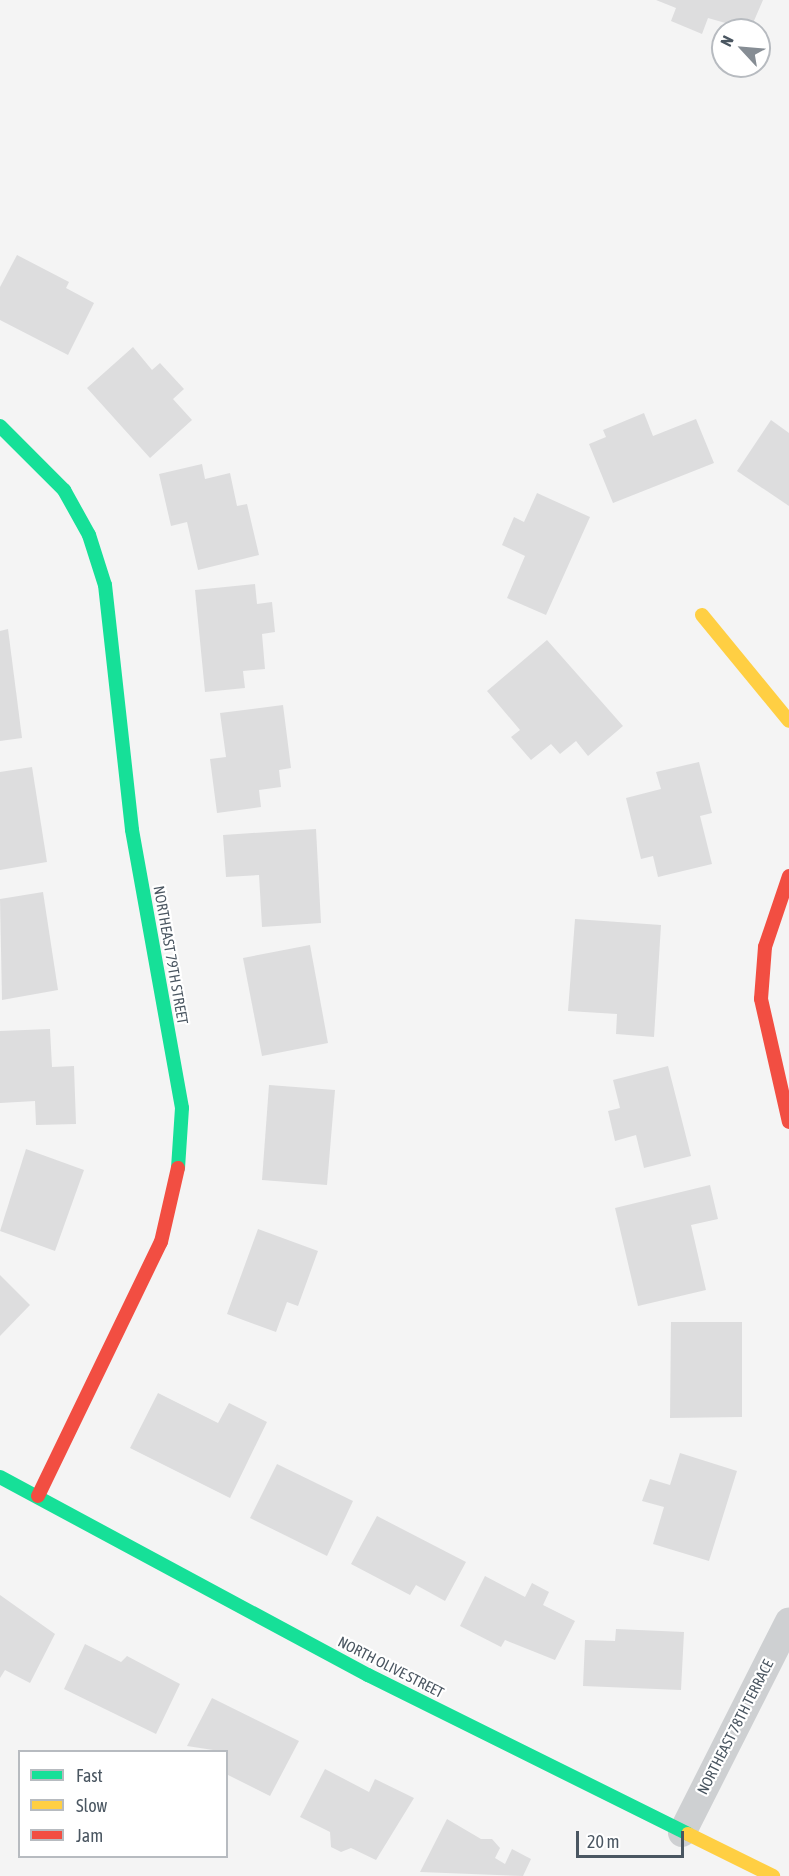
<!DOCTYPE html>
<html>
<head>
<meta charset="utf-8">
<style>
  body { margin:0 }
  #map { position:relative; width:789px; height:1876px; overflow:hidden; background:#f4f4f4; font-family:"Asap Condensed",sans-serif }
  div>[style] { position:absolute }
  .building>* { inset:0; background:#ddddde }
  .street>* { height:28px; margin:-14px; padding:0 14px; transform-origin:14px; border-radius:14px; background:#ced0d2 }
  .fast>* { height:14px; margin:-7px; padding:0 7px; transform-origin:7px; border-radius:7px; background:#16e098 }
  .slow>* { height:14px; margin:-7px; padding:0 7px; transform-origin:7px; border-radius:7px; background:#ffcf43 }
  .jam>* { height:14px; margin:-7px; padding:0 7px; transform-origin:7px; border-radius:7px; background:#f24e42 }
  span { translate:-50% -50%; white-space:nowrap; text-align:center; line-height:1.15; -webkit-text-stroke:4.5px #fff; paint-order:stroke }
  .street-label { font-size:15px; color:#4a5661 }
  .legend { position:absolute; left:18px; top:1750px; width:210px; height:108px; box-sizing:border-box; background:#fff; border:2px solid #b7bbc0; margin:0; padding:8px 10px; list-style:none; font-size:18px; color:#4a5661 }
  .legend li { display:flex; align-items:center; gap:12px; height:30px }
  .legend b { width:30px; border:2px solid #b7bbc0 }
  .north { position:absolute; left:711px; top:18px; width:60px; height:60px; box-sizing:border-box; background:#fff; border:2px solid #b7bbc0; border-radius:50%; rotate:296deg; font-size:16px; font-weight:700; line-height:24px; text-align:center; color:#4a5661 }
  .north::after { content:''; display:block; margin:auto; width:21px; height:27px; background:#868d94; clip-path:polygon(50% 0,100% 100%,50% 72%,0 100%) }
  .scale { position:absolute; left:576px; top:1831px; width:108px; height:27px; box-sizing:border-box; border:3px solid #4a5661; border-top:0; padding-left:8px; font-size:18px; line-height:21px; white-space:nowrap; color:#4a5661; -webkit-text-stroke:4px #fff; paint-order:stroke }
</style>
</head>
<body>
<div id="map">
  <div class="building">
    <div style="clip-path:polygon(656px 0,763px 0,750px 30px,708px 18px,702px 34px,671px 21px,676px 8px)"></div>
    <div style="clip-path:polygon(17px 255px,69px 282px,66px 288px,94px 303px,68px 355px,0 320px,0 287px)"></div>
    <div style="clip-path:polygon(133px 347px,152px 370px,160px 363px,184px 389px,173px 399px,192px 420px,150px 458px,87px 388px)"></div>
    <div style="clip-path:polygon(644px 413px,653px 436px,696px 419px,714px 463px,613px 503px,589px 444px,606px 437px,603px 430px)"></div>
    <div style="clip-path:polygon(771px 420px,789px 433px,789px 506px,737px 471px)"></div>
    <div style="clip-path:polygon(202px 464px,205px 479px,230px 473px,237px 506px,247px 504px,259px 555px,198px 570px,187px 522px,171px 526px,159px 474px)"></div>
    <div style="clip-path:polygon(537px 493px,590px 517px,546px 615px,507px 598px,525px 556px,502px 545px,514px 517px,524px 522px)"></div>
    <div style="clip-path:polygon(255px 584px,257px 604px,272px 602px,275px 632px,262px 634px,265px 669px,243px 671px,245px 688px,205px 692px,195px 590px)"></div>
    <div style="clip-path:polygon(8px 629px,22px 738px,0 741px,0 631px)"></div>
    <div style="clip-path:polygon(547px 640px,623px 726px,588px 756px,576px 741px,560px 754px,551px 744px,531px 760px,511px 737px,520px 730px,487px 691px)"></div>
    <div style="clip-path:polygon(283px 705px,291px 768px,279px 770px,281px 787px,259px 790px,261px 807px,217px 813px,210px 759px,226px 757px,220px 713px)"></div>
    <div style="clip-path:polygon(699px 762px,712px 813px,700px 816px,712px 864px,658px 877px,653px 856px,641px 859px,626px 798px,661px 789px,656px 772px)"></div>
    <div style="clip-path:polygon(32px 767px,47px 862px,0 870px,0 772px)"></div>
    <div style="clip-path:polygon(316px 829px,321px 923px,262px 927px,259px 875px,226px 877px,223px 835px)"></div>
    <div style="clip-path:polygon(43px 892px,58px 990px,2px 1000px,0 899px)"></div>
    <div style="clip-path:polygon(575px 919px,661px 925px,654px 1037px,616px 1034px,617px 1014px,568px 1011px)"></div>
    <div style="clip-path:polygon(310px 945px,328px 1043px,262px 1056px,243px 958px)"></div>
    <div style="clip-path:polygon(50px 1029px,52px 1067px,74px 1066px,76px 1124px,36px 1125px,35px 1101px,0 1103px,0 1031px)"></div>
    <div style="clip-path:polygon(668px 1066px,691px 1156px,644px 1168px,636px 1135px,615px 1141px,608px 1111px,620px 1108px,613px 1080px)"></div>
    <div style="clip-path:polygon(269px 1085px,335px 1090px,327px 1185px,262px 1180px)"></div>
    <div style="clip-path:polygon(26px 1149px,84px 1170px,55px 1251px,0 1231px)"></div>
    <div style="clip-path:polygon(710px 1185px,718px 1219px,691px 1225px,706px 1290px,638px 1306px,615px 1208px)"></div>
    <div style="clip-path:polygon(258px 1229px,318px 1251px,298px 1306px,287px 1302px,276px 1332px,227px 1314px)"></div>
    <div style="clip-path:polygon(0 1275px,30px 1305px,0 1336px)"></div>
    <div style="clip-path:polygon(671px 1322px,742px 1322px,742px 1417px,670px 1418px)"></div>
    <div style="clip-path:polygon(158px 1393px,218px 1423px,229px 1403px,267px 1422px,230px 1498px,130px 1448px)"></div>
    <div style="clip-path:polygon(680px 1453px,737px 1471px,709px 1561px,653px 1544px,664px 1507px,642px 1501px,650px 1479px,670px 1485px)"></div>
    <div style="clip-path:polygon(277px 1464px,353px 1501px,327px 1556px,250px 1518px)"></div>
    <div style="clip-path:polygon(377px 1516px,466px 1562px,445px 1601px,416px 1585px,410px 1595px,351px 1564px)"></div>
    <div style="clip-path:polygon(485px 1576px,525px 1597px,532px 1583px,549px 1592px,543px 1605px,575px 1621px,555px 1660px,505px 1640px,501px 1647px,460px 1626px)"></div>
    <div style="clip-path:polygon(0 1595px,55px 1634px,30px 1683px,5px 1670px,0 1678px)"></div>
    <div style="clip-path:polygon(616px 1629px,684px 1632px,681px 1690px,583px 1686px,585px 1640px,615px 1641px)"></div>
    <div style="clip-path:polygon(85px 1644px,121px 1662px,127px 1656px,180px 1684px,156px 1734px,64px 1689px)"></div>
    <div style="clip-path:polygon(212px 1698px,299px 1741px,270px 1796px,226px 1774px,226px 1752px,187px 1746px)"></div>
    <div style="clip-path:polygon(325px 1769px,369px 1792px,375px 1779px,414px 1798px,376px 1860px,351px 1848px,341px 1852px,331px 1847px,330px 1832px,300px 1817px)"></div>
    <div style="clip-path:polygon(447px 1819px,481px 1839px,492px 1839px,500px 1848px,495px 1858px,505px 1864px,512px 1849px,531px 1859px,523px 1876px,420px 1872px)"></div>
  </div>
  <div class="street">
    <div style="left:682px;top:1833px;width:237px;rotate:-63.2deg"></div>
  </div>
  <div class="fast">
    <div style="left:0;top:426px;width:91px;rotate:45deg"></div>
    <div style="left:64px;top:490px;width:51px;rotate:60.9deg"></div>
    <div style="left:89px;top:535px;width:52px;rotate:72.3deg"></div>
    <div style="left:105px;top:585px;width:246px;rotate:83.7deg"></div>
    <div style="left:132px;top:830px;width:282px;rotate:79.8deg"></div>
    <div style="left:182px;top:1108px;width:60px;rotate:93.8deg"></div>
    <div style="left:0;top:1477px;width:418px;rotate:28.3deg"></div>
    <div style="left:368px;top:1675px;width:357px;rotate:26.4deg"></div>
  </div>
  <div class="slow">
    <div style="left:702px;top:615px;width:137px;rotate:50.6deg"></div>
    <div style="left:688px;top:1834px;width:95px;rotate:26.3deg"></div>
  </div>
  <div class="jam">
    <div style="left:789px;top:876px;width:75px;rotate:108.7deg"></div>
    <div style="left:765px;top:947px;width:52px;rotate:94.4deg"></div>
    <div style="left:761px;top:999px;width:126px;rotate:77.2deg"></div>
    <div style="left:38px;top:1496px;width:282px;rotate:-64.2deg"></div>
    <div style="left:161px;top:1242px;width:76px;rotate:-77.1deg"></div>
  </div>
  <div class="street-label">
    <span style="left:171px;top:955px;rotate:80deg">NORTHEAST 79TH STREET</span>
    <span style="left:391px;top:1667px;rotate:27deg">NORTH OLIVE STREET</span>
    <span style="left:735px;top:1727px;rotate:-63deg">NORTHEAST 78TH TERRACE</span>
  </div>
  <ul class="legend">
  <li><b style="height:8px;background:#16e098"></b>Fast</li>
  <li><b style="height:8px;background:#ffcf43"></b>Slow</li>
  <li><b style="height:8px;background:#f24e42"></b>Jam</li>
  </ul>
  <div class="north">N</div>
  <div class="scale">20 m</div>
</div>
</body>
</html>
